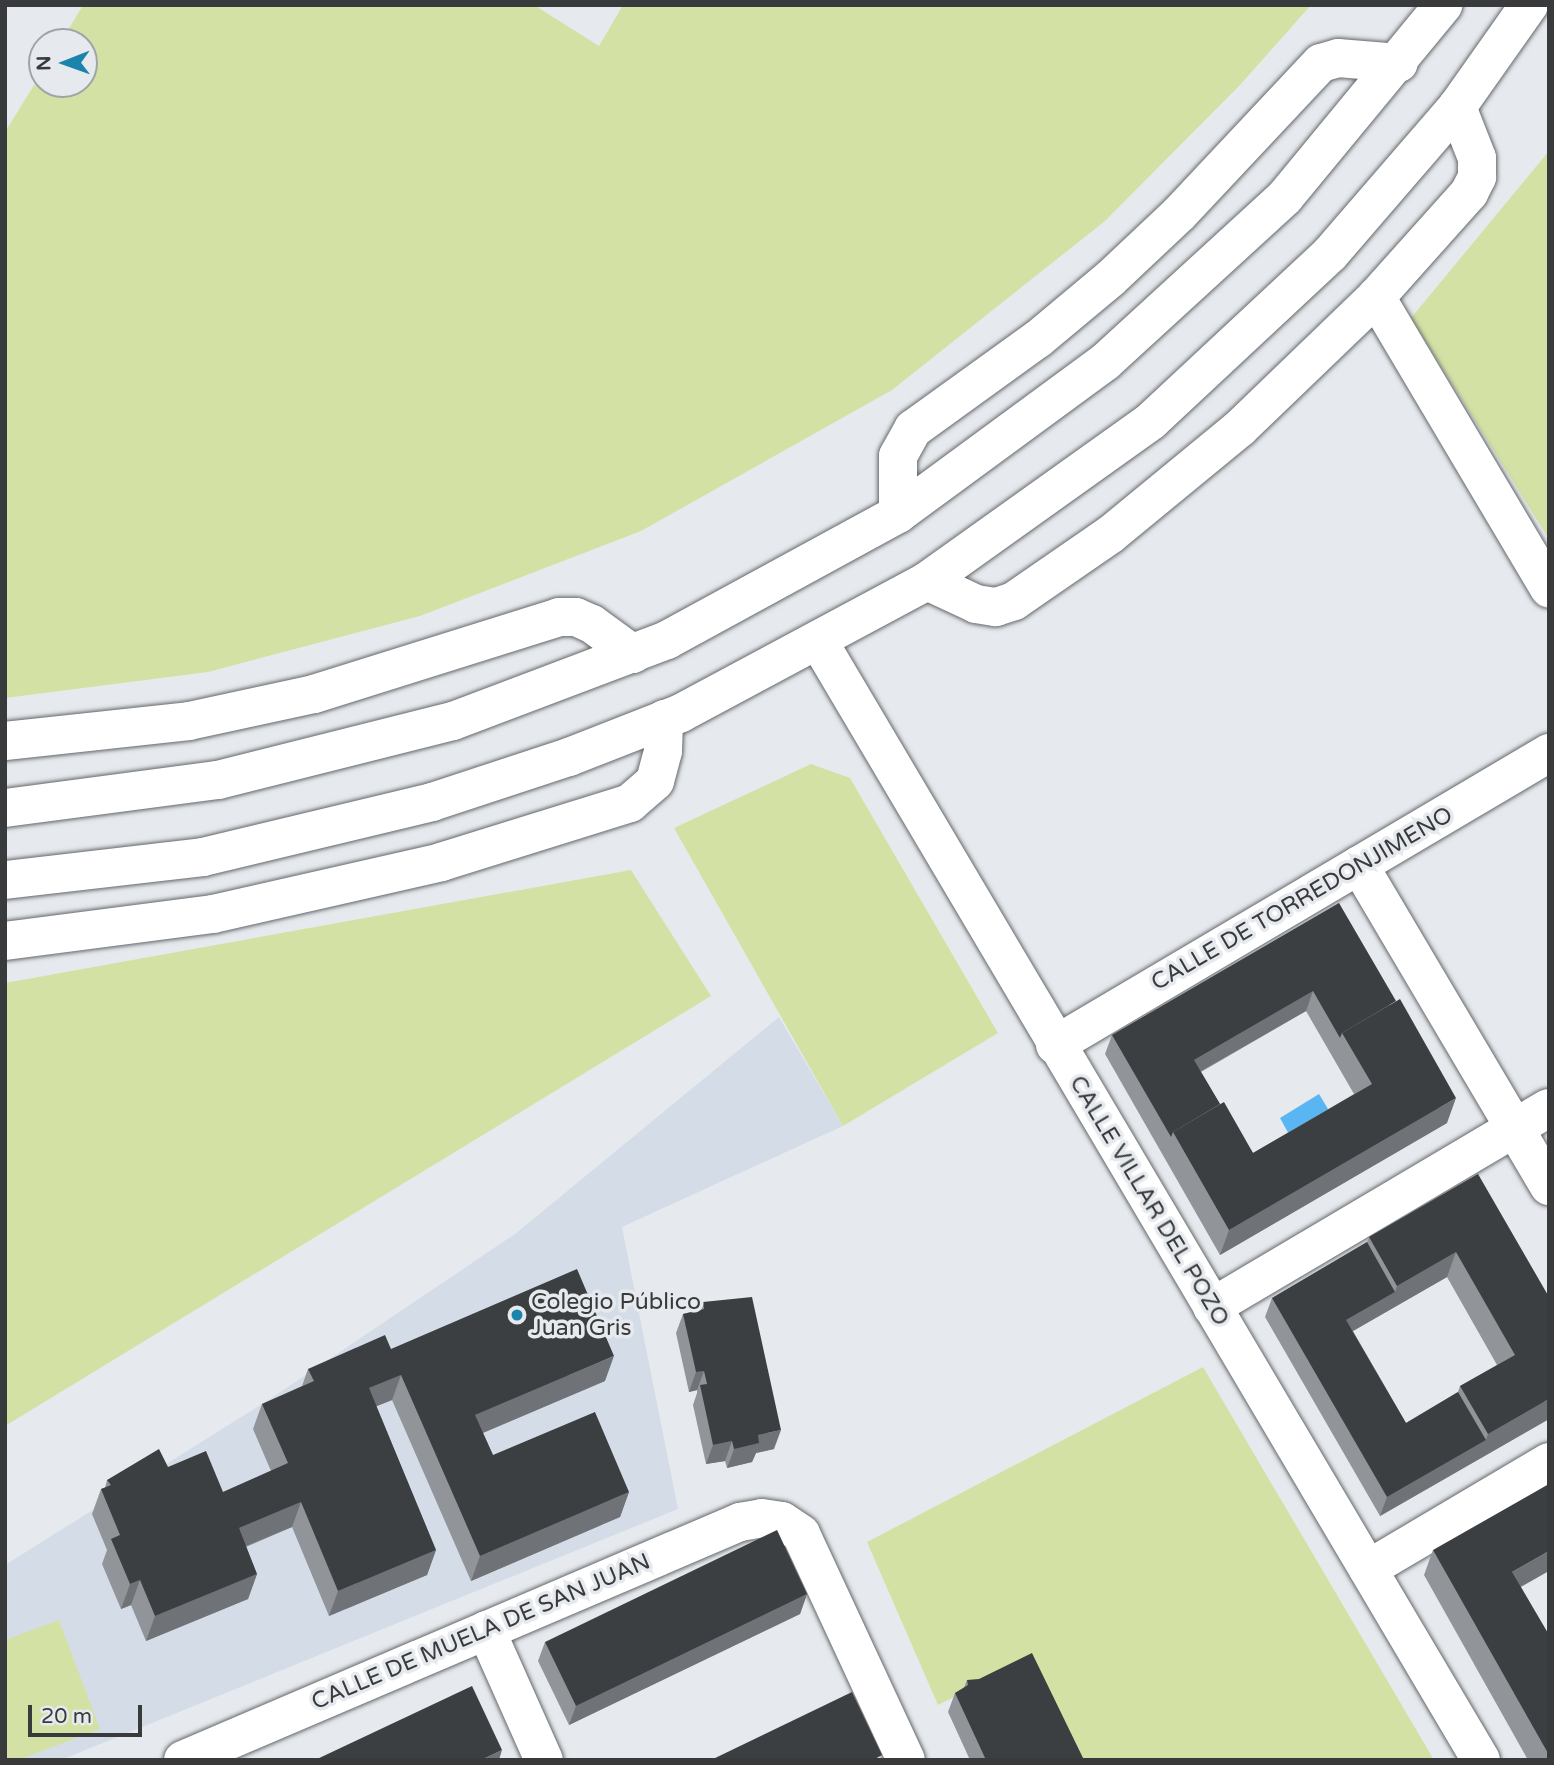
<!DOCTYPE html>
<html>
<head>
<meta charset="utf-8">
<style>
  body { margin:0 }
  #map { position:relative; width:1554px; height:1765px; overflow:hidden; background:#e6eaee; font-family:"Varela Round",sans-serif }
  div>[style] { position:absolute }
  .built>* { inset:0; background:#d4dde7 }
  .green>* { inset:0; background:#d3e1a5 }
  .water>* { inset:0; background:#5ab6f2 }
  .roads { filter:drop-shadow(0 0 2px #64686b) drop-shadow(0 0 2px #64686b) }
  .minor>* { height:38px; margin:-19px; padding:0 19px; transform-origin:19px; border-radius:19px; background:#fff }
  .major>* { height:38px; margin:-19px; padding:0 19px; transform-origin:19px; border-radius:19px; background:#fff }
  .wall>* { inset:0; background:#919498 }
  .shaded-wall>* { inset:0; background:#6f7276 }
  .building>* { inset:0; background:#3c3f42 }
  .dots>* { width:19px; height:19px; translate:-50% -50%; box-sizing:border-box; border:4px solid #e6eaee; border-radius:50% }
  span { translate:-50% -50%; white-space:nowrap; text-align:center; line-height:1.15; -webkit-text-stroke:7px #e6eaee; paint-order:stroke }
  .street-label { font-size:23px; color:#393a3c }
  .poi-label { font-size:23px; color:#393a3c }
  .left { translate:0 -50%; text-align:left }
  .frame { position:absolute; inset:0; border:7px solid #393a3c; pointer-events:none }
  .north { position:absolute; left:28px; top:28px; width:70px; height:70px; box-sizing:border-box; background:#e6eaee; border:2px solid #a1a4a7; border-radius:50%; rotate:269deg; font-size:19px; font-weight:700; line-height:28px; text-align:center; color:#393a3c }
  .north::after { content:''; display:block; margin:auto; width:24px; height:32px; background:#1a84ad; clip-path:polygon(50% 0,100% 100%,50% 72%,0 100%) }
  .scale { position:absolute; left:28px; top:1705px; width:114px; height:32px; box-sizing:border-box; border:4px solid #393a3c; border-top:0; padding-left:9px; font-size:21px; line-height:24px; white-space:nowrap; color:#393a3c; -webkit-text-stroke:5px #e6eaee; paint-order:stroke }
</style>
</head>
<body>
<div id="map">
  <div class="built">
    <div style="clip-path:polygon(779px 1017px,843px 1126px,622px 1227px,678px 1509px,61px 1760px,5px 1760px,5px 1565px,273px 1397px,515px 1234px)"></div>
  </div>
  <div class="green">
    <div style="clip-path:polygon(83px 5px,534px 5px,599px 46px,623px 5px,1311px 5px,1239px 86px,1105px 221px,892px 390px,641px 531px,420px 616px,208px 672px,5px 698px,5px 132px,42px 72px,42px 84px,84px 84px,84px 42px,61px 42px)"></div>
    <div style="clip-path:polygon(1549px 151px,1549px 539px,1411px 318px)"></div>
    <div style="clip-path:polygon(811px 764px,850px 778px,998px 1033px,843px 1126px,674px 828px)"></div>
    <div style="clip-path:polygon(631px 870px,711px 996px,5px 1426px,5px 983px)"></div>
    <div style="clip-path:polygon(1203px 1367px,1434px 1760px,1075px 1760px,1031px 1659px,938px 1705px,867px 1542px)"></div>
    <div style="clip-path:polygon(59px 1620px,100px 1729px,18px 1760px,5px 1760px,5px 1640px)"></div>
  </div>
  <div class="water">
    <div style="clip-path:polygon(1319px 1094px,1331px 1114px,1291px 1138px,1280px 1118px)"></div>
  </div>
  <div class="roads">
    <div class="minor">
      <div style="left:1376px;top:297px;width:339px;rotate:59.3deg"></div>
      <div style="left:898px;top:514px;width:58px;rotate:-90deg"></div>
      <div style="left:898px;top:456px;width:31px;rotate:-61deg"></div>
      <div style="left:913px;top:429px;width:154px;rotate:-35.8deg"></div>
      <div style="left:1038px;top:339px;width:95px;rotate:-39.9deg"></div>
      <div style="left:1111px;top:278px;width:93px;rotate:-43.3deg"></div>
      <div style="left:1179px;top:214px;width:207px;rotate:-46.8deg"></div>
      <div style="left:1321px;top:63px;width:18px;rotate:-16deg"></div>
      <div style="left:1338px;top:58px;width:61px;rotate:4.7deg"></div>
      <div style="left:927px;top:581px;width:54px;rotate:25.1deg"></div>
      <div style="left:976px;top:604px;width:20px;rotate:9deg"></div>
      <div style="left:996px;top:607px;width:19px;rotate:-18deg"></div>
      <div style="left:1014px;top:601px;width:118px;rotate:-34.6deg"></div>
      <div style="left:1111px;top:534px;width:167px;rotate:-39.4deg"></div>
      <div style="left:1240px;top:428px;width:189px;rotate:-43.9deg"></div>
      <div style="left:1376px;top:297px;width:140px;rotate:-48.2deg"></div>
      <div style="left:1469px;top:193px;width:18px;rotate:-63deg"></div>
      <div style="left:1477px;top:177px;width:19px;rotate:-90deg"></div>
      <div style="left:1477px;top:158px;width:55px;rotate:-111.4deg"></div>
      <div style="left:819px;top:642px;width:1299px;rotate:59.37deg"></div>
      <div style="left:5px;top:741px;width:185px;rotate:-6.2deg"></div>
      <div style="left:189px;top:721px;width:128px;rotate:-12.2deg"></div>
      <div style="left:314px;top:694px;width:257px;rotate:-17.4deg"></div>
      <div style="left:559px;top:617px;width:17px"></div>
      <div style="left:576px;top:617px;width:17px;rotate:24deg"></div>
      <div style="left:592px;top:624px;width:51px;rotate:36.2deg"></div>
      <div style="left:1359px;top:865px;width:373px;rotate:59.4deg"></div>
      <div style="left:5px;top:941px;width:210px;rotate:-7.4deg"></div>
      <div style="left:213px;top:914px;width:234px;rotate:-12.8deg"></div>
      <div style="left:441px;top:862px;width:198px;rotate:-17.3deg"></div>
      <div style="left:630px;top:803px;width:33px;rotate:-41deg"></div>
      <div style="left:655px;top:781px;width:31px;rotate:-75deg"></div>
      <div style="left:663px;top:751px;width:32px;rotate:-88deg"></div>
      <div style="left:1055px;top:1045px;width:574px;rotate:-30.59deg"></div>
      <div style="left:1212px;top:1307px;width:391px;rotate:-30.6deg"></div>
      <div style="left:1368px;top:1569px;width:210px;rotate:-30.6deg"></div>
      <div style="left:486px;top:1630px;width:142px;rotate:66deg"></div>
      <div style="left:183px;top:1760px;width:606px;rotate:-23.14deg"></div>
      <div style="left:740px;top:1522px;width:22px;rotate:-10deg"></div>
      <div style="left:762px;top:1518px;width:20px;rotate:9deg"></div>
      <div style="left:782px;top:1521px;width:23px;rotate:34deg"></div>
      <div style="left:801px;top:1534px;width:249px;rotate:65.1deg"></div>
    </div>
    <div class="major">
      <div style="left:5px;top:808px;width:215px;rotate:-7.5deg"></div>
      <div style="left:218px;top:780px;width:242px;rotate:-14.1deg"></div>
      <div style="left:453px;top:721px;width:229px;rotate:-20.7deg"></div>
      <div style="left:667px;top:640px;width:263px;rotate:-28.6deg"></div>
      <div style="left:898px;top:514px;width:257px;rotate:-36.3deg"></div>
      <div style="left:1105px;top:362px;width:244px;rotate:-42.5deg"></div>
      <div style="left:1285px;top:197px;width:249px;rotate:-50.5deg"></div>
      <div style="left:5px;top:880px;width:199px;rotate:-6.6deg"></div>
      <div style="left:203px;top:857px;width:236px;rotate:-13.5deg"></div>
      <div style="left:432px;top:802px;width:144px;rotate:-18.2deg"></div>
      <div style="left:569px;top:757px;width:120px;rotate:-21.4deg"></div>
      <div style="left:681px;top:713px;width:279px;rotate:-28.2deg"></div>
      <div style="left:927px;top:581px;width:275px;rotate:-35.5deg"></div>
      <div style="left:1151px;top:421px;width:245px;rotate:-43deg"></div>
      <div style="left:1330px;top:254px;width:194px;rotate:-49.2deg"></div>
      <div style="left:1457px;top:107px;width:125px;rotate:-54.8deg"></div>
    </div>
  </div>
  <div class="wall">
    <div style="clip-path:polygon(evenodd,1339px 903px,1447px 1123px,1220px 1255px,1105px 1054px,1112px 1035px,1339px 903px,1306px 1011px,1354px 1094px,1253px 1153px,1220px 1104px,1201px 1072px,1306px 1011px)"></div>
    <div style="clip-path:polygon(evenodd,1478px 1174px,1549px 1419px,1380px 1516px,1265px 1317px,1272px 1298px,1367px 1242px,1369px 1237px,1478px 1174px,1447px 1277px,1497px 1365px,1460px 1386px,1458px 1392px,1406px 1423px,1353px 1331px,1447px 1277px)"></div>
    <div style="clip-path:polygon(703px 1302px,774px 1449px,756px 1453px,752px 1462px,727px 1468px,725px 1461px,706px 1464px,693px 1405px,697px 1393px,697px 1390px,689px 1392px,676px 1333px,683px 1314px,700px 1310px)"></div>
    <div style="clip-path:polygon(391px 1349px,605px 1381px,483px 1433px,493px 1455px,629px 1492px,620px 1517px,471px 1581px,392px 1400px,376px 1406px,436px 1550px,427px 1575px,329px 1616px,292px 1527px,246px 1547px,257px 1574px,248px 1599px,146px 1641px,131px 1605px,121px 1609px,102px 1564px,107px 1550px,92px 1514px,101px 1489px,105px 1488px,107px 1480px,168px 1467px,223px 1492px,271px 1471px,253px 1429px,262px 1404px,302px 1386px,308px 1369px)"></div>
    <div style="clip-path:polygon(1433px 1550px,1521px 1587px,1549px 1635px,1549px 1760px,1528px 1760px,1424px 1575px)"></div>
    <div style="clip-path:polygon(807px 1594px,800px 1614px,569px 1725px,538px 1661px,545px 1642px)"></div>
    <div style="clip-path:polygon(967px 1680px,1084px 1760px,970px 1760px,948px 1712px,955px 1693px,964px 1688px)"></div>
  </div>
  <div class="shaded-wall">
    <div style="clip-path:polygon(1313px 991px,1306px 1011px,1187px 1079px,1194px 1060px)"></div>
    <div style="clip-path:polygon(1456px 1098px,1447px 1123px,1220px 1255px,1229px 1230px)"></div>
    <div style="clip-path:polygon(1456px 1252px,1447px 1277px,1339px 1339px,1346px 1320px,1395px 1292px,1397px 1286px)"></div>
    <div style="clip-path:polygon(614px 1356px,605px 1381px,466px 1440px,475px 1415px)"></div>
    <div style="clip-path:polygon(704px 1371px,697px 1390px,689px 1392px,696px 1372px)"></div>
    <div style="clip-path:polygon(401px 1375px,392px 1400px,360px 1413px,369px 1388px)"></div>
    <div style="clip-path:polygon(1549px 1399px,1549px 1419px,1380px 1516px,1387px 1497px,1486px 1440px,1488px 1434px)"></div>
    <div style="clip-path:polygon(781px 1430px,774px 1449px,756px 1453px,752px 1462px,727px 1468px,734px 1449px,758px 1435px)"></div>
    <div style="clip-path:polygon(732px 1441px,725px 1461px,706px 1464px,713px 1445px)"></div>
    <div style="clip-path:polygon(629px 1492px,620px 1517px,471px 1581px,480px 1556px)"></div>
    <div style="clip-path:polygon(301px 1502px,292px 1527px,229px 1553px,239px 1528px)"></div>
    <div style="clip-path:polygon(436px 1550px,427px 1575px,329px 1616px,338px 1591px)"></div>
    <div style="clip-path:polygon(1549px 1551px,1549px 1571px,1503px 1597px,1512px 1572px)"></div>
    <div style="clip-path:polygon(257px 1574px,248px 1599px,146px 1641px,155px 1616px)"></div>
    <div style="clip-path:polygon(140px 1580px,131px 1605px,121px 1609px,130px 1584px)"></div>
    <div style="clip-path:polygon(807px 1594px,800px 1614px,569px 1725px,576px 1706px)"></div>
    <div style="clip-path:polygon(502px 1750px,499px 1760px,481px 1760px)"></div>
  </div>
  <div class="building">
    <div style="clip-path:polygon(1339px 903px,1396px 1001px,1342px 1033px,1340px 1038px,1313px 991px,1194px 1060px,1220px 1104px,1173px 1132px,1171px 1137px,1112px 1035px)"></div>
    <div style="clip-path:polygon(1400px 999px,1456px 1098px,1229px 1230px,1173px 1132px,1224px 1102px,1253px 1153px,1372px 1084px,1342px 1033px)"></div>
    <div style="clip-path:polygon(1478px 1174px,1549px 1297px,1549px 1399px,1488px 1434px,1460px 1386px,1515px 1355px,1456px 1252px,1397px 1286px,1369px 1237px)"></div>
    <div style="clip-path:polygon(1367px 1242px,1395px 1292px,1346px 1320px,1406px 1423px,1458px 1392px,1486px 1440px,1387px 1497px,1272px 1298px)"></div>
    <div style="clip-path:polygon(577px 1269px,614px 1356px,475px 1415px,493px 1455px,595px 1412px,629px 1492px,480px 1556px,401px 1375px,369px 1388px,436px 1550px,338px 1591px,301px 1502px,239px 1528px,257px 1574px,155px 1616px,140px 1580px,130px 1584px,111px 1539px,120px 1535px,101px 1489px,111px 1485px,107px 1480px,159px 1449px,168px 1467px,206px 1451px,223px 1492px,288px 1463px,262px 1404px,314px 1381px,308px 1369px,385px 1335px,391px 1349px)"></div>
    <div style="clip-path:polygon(752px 1297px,781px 1430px,758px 1435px,759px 1443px,734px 1449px,732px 1441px,713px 1445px,700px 1385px,707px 1384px,704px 1371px,696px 1372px,683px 1314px,704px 1309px,703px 1302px)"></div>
    <div style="clip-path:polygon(1549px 1484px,1549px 1551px,1512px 1572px,1549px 1635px,1549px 1755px,1433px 1550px)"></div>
    <div style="clip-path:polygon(777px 1530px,807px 1594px,576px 1706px,545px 1642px)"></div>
    <div style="clip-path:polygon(1032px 1653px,1084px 1760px,986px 1760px,955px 1693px,968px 1685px,967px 1680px,979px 1679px)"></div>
    <div style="clip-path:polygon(472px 1686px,502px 1750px,481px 1760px,315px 1760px)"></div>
    <div style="clip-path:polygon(852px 1692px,882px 1755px,873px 1760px,711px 1760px)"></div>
  </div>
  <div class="dots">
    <div style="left:517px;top:1315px;background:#1a84ad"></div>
  </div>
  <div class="street-label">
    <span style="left:1302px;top:899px;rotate:-30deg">CALLE DE TORREDONJIMENO</span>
    <span style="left:1149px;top:1201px;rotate:59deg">CALLE VILLAR DEL POZO</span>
    <span style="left:481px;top:1632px;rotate:-23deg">CALLE DE MUELA DE SAN JUAN</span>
  </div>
  <div class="poi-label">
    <span class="left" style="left:531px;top:1315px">Colegio Público<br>Juan Gris</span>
  </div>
  <div class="frame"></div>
  <div class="north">N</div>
  <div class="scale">20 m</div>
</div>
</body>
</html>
